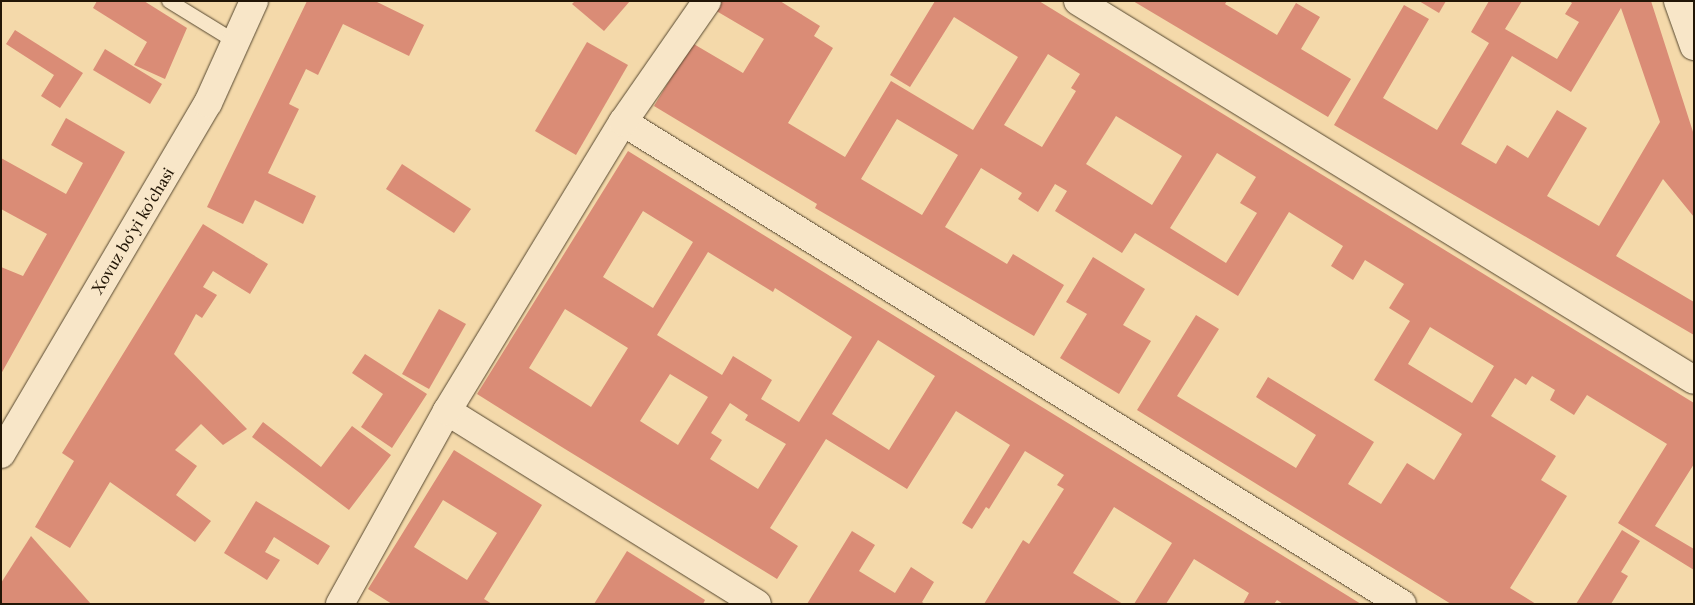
<!DOCTYPE html>
<html>
<head>
<meta charset="utf-8">
<style>
  body { margin:0 }
  #map { position:relative; width:1695px; height:605px; overflow:hidden; background:#f4d9aa; font-family:"Libre Caslon Text",serif }
  div>[style] { position:absolute }
  .building>* { inset:0; background:#da8c76 }
  .roads { filter:drop-shadow(0 0 1px #56472f) drop-shadow(0 0 1px #56472f) }
  .lane>* { height:14px; margin:-7px; padding:0 7px; transform-origin:7px; border-radius:7px; background:#f8e6c8 }
  .street>* { height:28px; margin:-14px; padding:0 14px; transform-origin:14px; border-radius:14px; background:#f8e6c8 }
  .secondary>* { height:28px; margin:-14px; padding:0 14px; transform-origin:14px; border-radius:14px; background:#f8e6c8 }
  span { translate:-50% -50%; white-space:nowrap; text-align:center; line-height:1.15; -webkit-text-stroke:5px #f8e6c8; paint-order:stroke }
  .street-label { font-size:15px; color:#221606 }
  .frame { position:absolute; inset:0; border:2px solid #221606; pointer-events:none }
</style>
</head>
<body>
<div id="map">
  <div class="building">
    <div style="clip-path:polygon(97px 1px,144px 1px,187px 28px,165px 79px,134px 65px,147px 42px,93px 8px)"></div>
    <div style="clip-path:polygon(307px 1px,375px 1px,424px 25px,409px 56px,343px 24px,318px 75px,306px 69px,289px 104px,299px 109px,268px 173px,316px 196px,303px 224px,255px 200px,243px 224px,207px 207px)"></div>
    <div style="clip-path:polygon(575px 1px,630px 1px,604px 31px,572px 4px)"></div>
    <div style="clip-path:polygon(evenodd,719px 1px,780px 1px,820px 26px,814px 36px,833px 48px,788px 123px,845px 157px,891px 81px,973px 130px,1018px 57px,954px 17px,910px 87px,890px 75px,935px 1px,1039px 1px,1694px 403px,1694px 464px,1655px 526px,1694px 549px,1694px 570px,1618px 523px,1667px 444px,1587px 395px,1574px 415px,1550px 400px,1555px 390px,1532px 376px,1526px 385px,1515px 378px,1491px 416px,1556px 456px,1541px 480px,1567px 496px,1510px 588px,1536px 604px,1451px 604px,1137px 410px,1196px 315px,1219px 329px,1177px 396px,1296px 468px,1316px 435px,1256px 397px,1268px 377px,1374px 442px,1348px 484px,1381px 504px,1407px 463px,1434px 480px,1462px 434px,1374px 380px,1410px 321px,1389px 308px,1404px 284px,1365px 260px,1353px 280px,1331px 266px,1343px 246px,1289px 212px,1238px 296px,1135px 233px,1122px 253px,1055px 211px,1067px 191px,1055px 184px,1038px 212px,1018px 199px,1022px 193px,981px 168px,945px 227px,1007px 264px,1013px 254px,1064px 285px,1034px 336px,815px 208px,817px 204px,654px 106px,692px 43px,743px 73px,764px 39px,713px 9px,719px 1px,1048px 54px,1080px 74px,1071px 88px,1076px 91px,1042px 147px,1004px 125px,1048px 54px,719px 1px,1116px 116px,1182px 156px,1152px 205px,1086px 164px,1116px 116px,719px 1px,897px 119px,958px 155px,922px 215px,861px 179px,897px 119px,719px 1px,1217px 153px,1256px 177px,1240px 203px,1257px 213px,1226px 263px,1170px 228px,1217px 153px,719px 1px,1430px 327px,1494px 366px,1472px 403px,1408px 364px,1430px 327px)"></div>
    <div style="clip-path:polygon(1133px 1px,1227px 1px,1225px 4px,1277px 35px,1296px 3px,1320px 17px,1301px 49px,1351px 79px,1328px 117px)"></div>
    <div style="clip-path:polygon(1419px 1px,1446px 1px,1439px 13px)"></div>
    <div style="clip-path:polygon(evenodd,1489px 1px,1522px 1px,1505px 29px,1557px 59px,1579px 22px,1565px 14px,1572px 3px,1569px 1px,1651px 1px,1694px 135px,1694px 217px,1663px 179px,1616px 256px,1694px 302px,1694px 335px,1334px 125px,1404px 5px,1429px 19px,1383px 98px,1437px 130px,1489px 43px,1471px 32px,1489px 1px,1621px 8px,1660px 122px,1599px 226px,1547px 196px,1587px 128px,1557px 110px,1528px 158px,1507px 145px,1496px 164px,1461px 144px,1512px 56px,1571px 92px,1621px 8px)"></div>
    <div style="clip-path:polygon(15px 30px,83px 73px,60px 108px,41px 96px,54px 75px,6px 44px)"></div>
    <div style="clip-path:polygon(587px 42px,628px 65px,576px 155px,535px 131px)"></div>
    <div style="clip-path:polygon(105px 49px,162px 84px,150px 104px,93px 70px)"></div>
    <div style="clip-path:polygon(66px 118px,125px 152px,1px 374px,1px 267px,23px 276px,47px 234px,1px 209px,1px 158px,66px 194px,83px 163px,51px 145px)"></div>
    <div style="clip-path:polygon(evenodd,628px 151px,796px 255px,1361px 604px,1283px 604px,1277px 600px,1274px 604px,1243px 604px,1249px 593px,1194px 559px,1166px 604px,1134px 604px,1172px 543px,1114px 507px,1073px 573px,1123px 604px,984px 604px,1023px 540px,1029px 544px,1064px 489px,1057px 485px,1064px 475px,1025px 451px,989px 509px,986px 507px,972px 529px,962px 523px,1010px 445px,956px 411px,907px 489px,826px 439px,770px 528px,798px 546px,777px 579px,565px 449px,477px 394px,628px 151px,643px 211px,693px 242px,653px 308px,603px 277px,643px 211px,628px 151px,708px 252px,773px 292px,775px 288px,852px 337px,799px 422px,761px 399px,772px 380px,733px 356px,722px 375px,657px 335px,708px 252px,628px 151px,565px 309px,628px 348px,591px 407px,529px 368px,565px 309px,628px 151px,878px 340px,935px 376px,889px 450px,832px 414px,878px 340px,628px 151px,670px 374px,708px 397px,678px 445px,640px 421px,670px 374px,628px 151px,730px 403px,748px 415px,745px 420px,786px 444px,758px 489px,710px 459px,722px 440px,711px 433px,730px 403px)"></div>
    <div style="clip-path:polygon(402px 164px,471px 209px,454px 233px,386px 189px)"></div>
    <div style="clip-path:polygon(203px 224px,268px 264px,250px 294px,213px 271px,203px 287px,217px 295px,202px 318px,196px 314px,174px 354px,247px 429px,223px 445px,201px 424px,175px 450px,197px 466px,176px 495px,211px 521px,195px 542px,110px 482px,70px 548px,35px 527px,74px 461px,62px 453px)"></div>
    <div style="clip-path:polygon(1093px 257px,1145px 289px,1123px 325px,1151px 341px,1119px 394px,1060px 358px,1087px 314px,1066px 302px)"></div>
    <div style="clip-path:polygon(439px 309px,466px 324px,429px 389px,402px 374px)"></div>
    <div style="clip-path:polygon(365px 354px,427px 394px,392px 448px,361px 427px,383px 394px,352px 373px)"></div>
    <div style="clip-path:polygon(263px 422px,321px 467px,352px 426px,391px 455px,349px 510px,252px 437px)"></div>
    <div style="clip-path:polygon(evenodd,454px 450px,542px 505px,484px 599px,492px 604px,392px 604px,368px 589px,454px 450px,443px 500px,497px 533px,467px 580px,414px 547px,443px 500px)"></div>
    <div style="clip-path:polygon(256px 501px,330px 546px,318px 565px,274px 537px,265px 552px,280px 560px,267px 580px,224px 553px)"></div>
    <div style="clip-path:polygon(1622px 530px,1640px 541px,1621px 572px,1628px 576px,1611px 604px,1576px 604px)"></div>
    <div style="clip-path:polygon(852px 531px,875px 545px,859px 571px,895px 593px,911px 567px,934px 582px,922px 602px,925px 604px,807px 604px)"></div>
    <div style="clip-path:polygon(31px 536px,91px 604px,1px 604px,1px 583px)"></div>
    <div style="clip-path:polygon(627px 551px,705px 600px,703px 604px,594px 604px)"></div>
  </div>
  <div class="roads">
    <div class="lane">
      <div style="left:169px;top:1px;width:79px;rotate:31.5deg"></div>
    </div>
    <div class="street">
      <div style="left:1078px;top:1px;width:723px;rotate:31.6deg"></div>
      <div style="left:1678px;top:1px;width:48px;rotate:70.4deg"></div>
      <div style="left:623px;top:122px;width:916px;rotate:31.75deg"></div>
      <div style="left:447px;top:411px;width:365px;rotate:31.9deg"></div>
      <div style="left:340px;top:604px;width:221px;rotate:-61deg"></div>
      <div style="left:447px;top:411px;width:338px;rotate:-58.7deg"></div>
      <div style="left:623px;top:122px;width:147px;rotate:-55.2deg"></div>
    </div>
    <div class="secondary">
      <div style="left:1px;top:454px;width:407px;rotate:-59.5deg"></div>
      <div style="left:208px;top:103px;width:112px;rotate:-65.7deg"></div>
    </div>
  </div>
  <div class="street-label">
    <span style="left:133px;top:231px;rotate:-59deg">Xovuz bo‘yi ko'chasi</span>
  </div>
  <div class="frame"></div>
</div>
</body>
</html>
